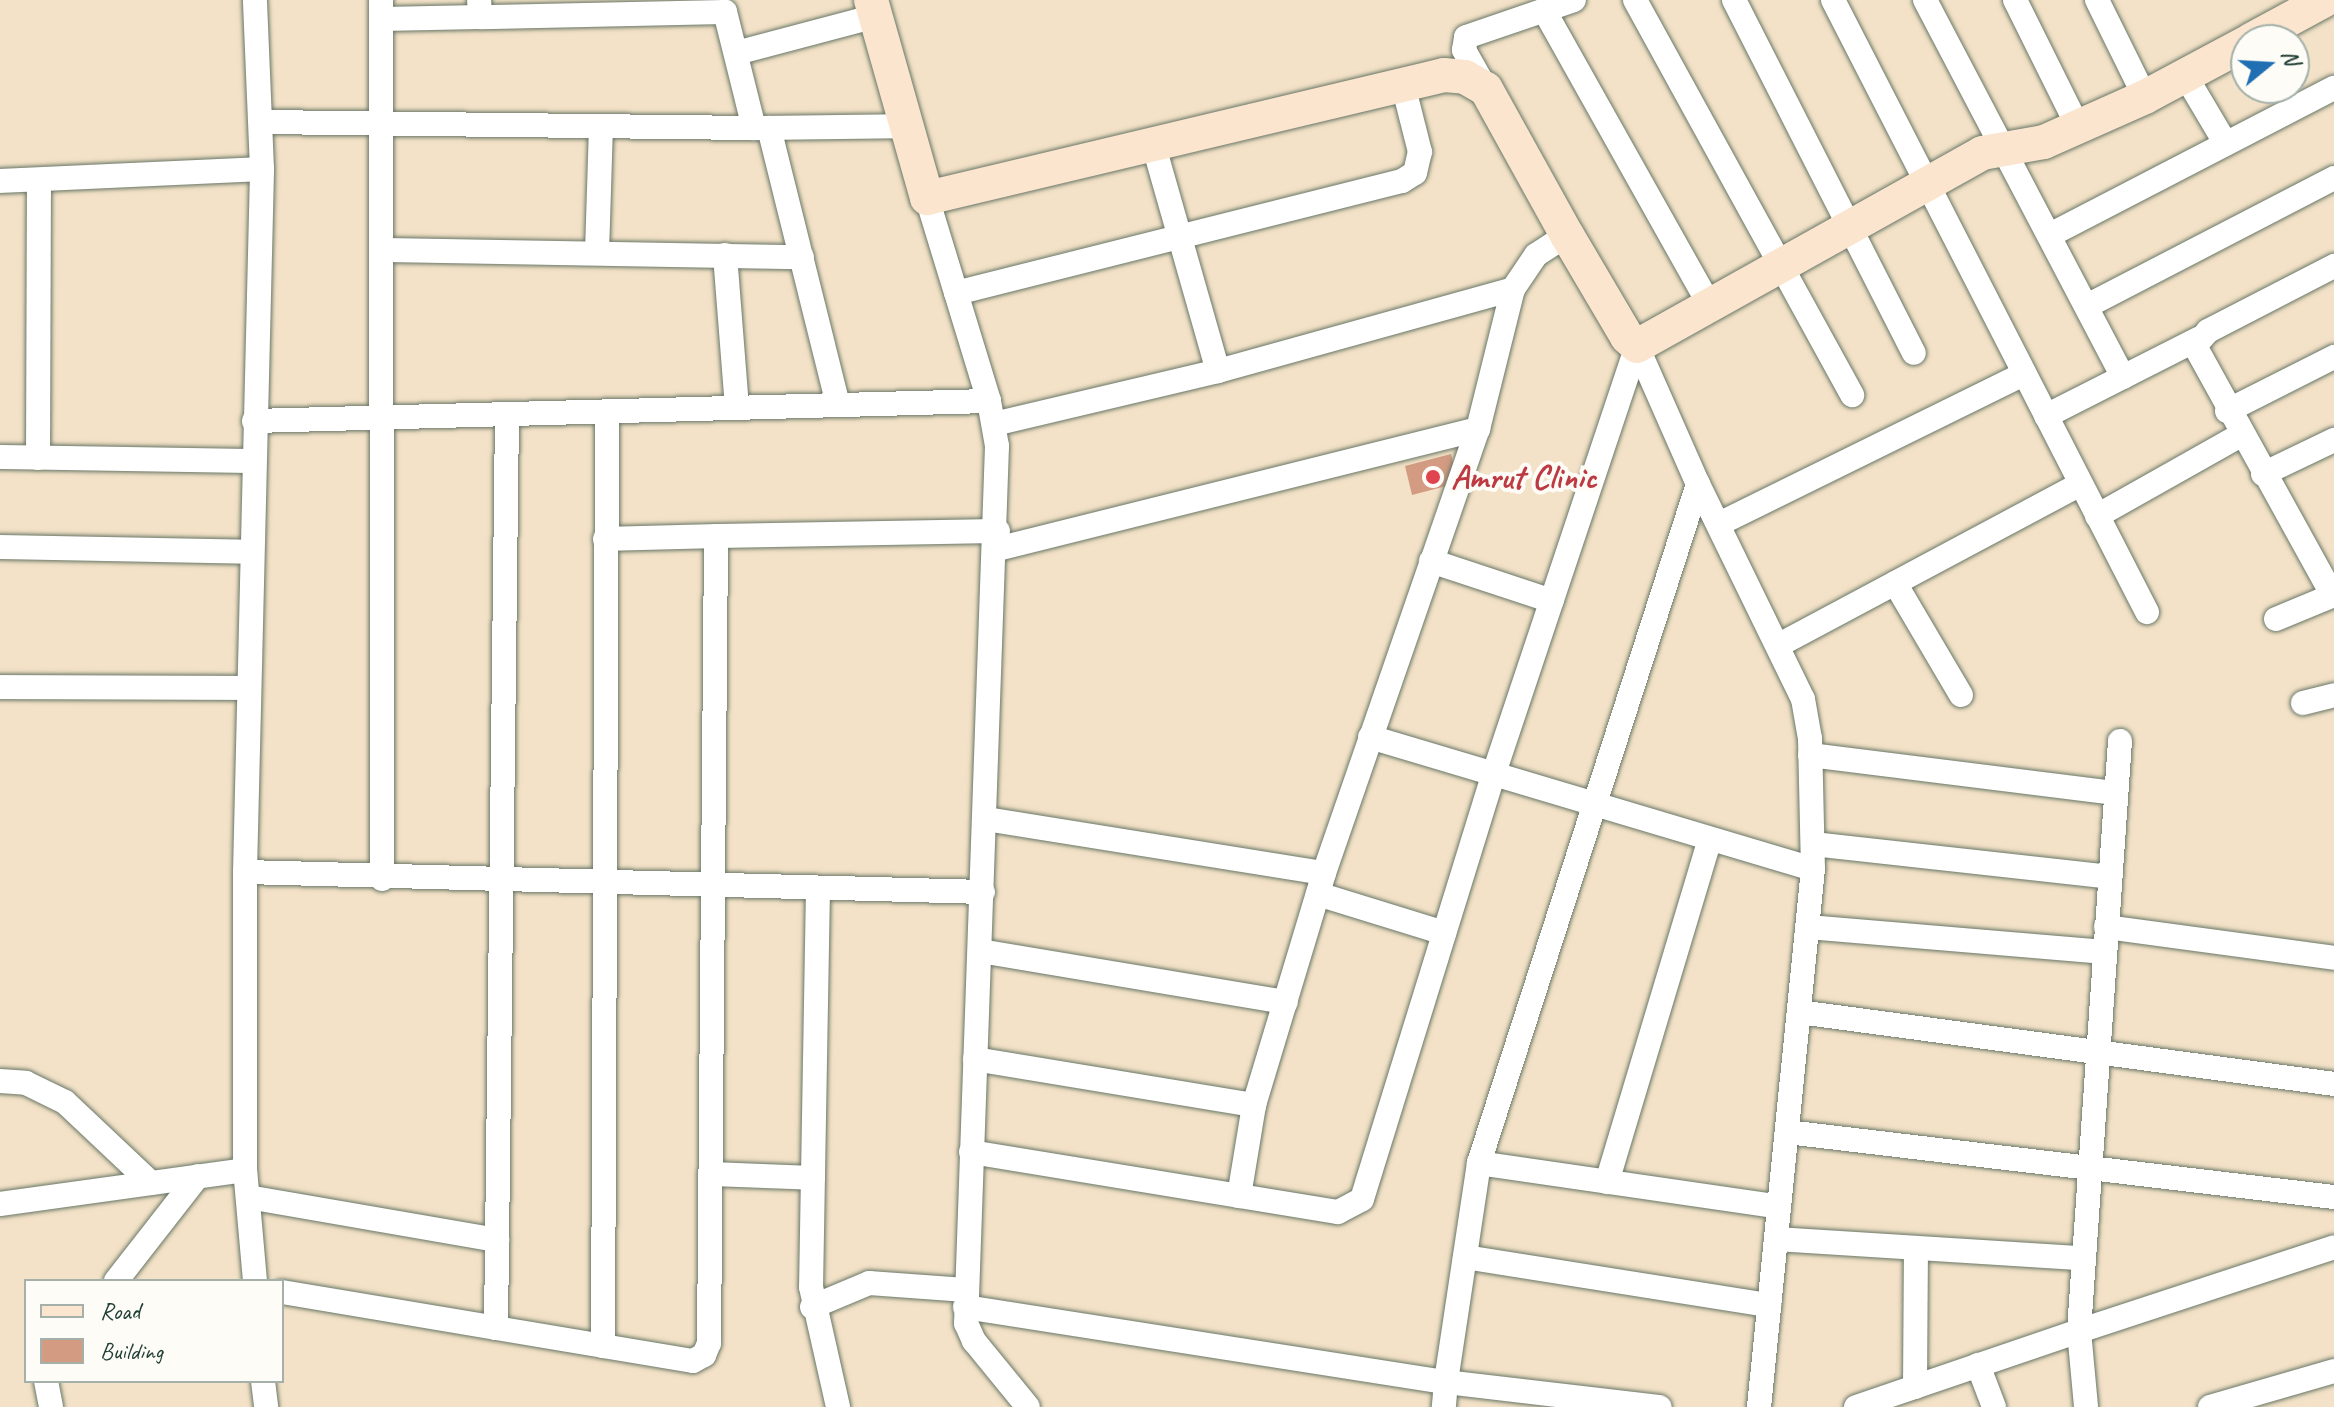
<!DOCTYPE html>
<html>
<head>
<meta charset="utf-8">
<style>
  body { margin:0 }
  #map { position:relative; width:2334px; height:1407px; overflow:hidden; background:#f3e2c7; font-family:Caveat,sans-serif }
  div>[style] { position:absolute }
  .building>* { inset:0; background:#d39b82 }
  .roads { filter:drop-shadow(0 0 2px #697767) drop-shadow(0 0 2px #697767) }
  .street>* { height:24px; margin:-12px; padding:0 12px; transform-origin:12px; border-radius:12px; background:#fff }
  .secondary>* { height:34px; margin:-17px; padding:0 17px; transform-origin:17px; border-radius:17px; background:#fbe5cf }
  .dots>* { width:22px; height:22px; translate:-50% -50%; box-sizing:border-box; border:4px solid #fdfcf7; border-radius:50% }
  span { translate:-50% -50%; white-space:nowrap; text-align:center; line-height:1.15; -webkit-text-stroke:8px #fdfcf7; paint-order:stroke }
  .health-label { font-size:34px; color:#be3a42; font-weight:700 }
  .left { translate:0 -50%; text-align:left }
  .legend { position:absolute; left:24px; top:1279px; width:260px; height:104px; box-sizing:border-box; background:#fdfcf7; border:2px solid #a4b0a9; margin:0; padding:10px 14px; list-style:none; font-size:24px; color:#1f3d34 }
  .legend li { display:flex; align-items:center; gap:16px; height:40px }
  .legend b { width:40px; border:2px solid #a4b0a9 }
  .north { position:absolute; left:2230px; top:24px; width:80px; height:80px; box-sizing:border-box; background:#fdfcf7; border:2px solid #a4b0a9; border-radius:50%; rotate:72deg; font-size:22px; font-weight:700; line-height:32px; text-align:center; color:#1f3d34 }
  .north::after { content:''; display:block; margin:auto; width:28px; height:36px; background:#1f6fb2; clip-path:polygon(50% 0,100% 100%,50% 72%,0 100%) }
</style>
</head>
<body>
<div id="map">
  <div class="building">
    <div style="clip-path:polygon(1451px 454px,1458px 483px,1412px 495px,1405px 466px)"></div>
  </div>
  <div class="roads">
    <div class="street">
      <div style="left:381px;top:0;width:879px;rotate:89.93deg"></div>
      <div style="left:1635px;top:0;width:451px;rotate:61.2deg"></div>
      <div style="left:1734px;top:0;width:396px;rotate:63deg"></div>
      <div style="left:1833px;top:0;width:688px;rotate:62.84deg"></div>
      <div style="left:1925px;top:0;width:426px;rotate:62.3deg"></div>
      <div style="left:2015px;top:0;width:142px;rotate:63.6deg"></div>
      <div style="left:2097px;top:0;width:108px;rotate:63.7deg"></div>
      <div style="left:1544px;top:10px;width:339px;rotate:60.7deg"></div>
      <div style="left:382px;top:19px;width:98px;rotate:-1.2deg"></div>
      <div style="left:736px;top:53px;width:145px;rotate:-14.8deg"></div>
      <div style="left:2185px;top:75px;width:80px;rotate:59.3deg"></div>
      <div style="left:1486px;top:89px;width:45px;rotate:-119.4deg"></div>
      <div style="left:1464px;top:50px;width:13px;rotate:-81deg"></div>
      <div style="left:1466px;top:37px;width:114px;rotate:-18.9deg"></div>
      <div style="left:261px;top:122px;width:493px;rotate:0.7deg"></div>
      <div style="left:754px;top:128px;width:120px;rotate:-104deg"></div>
      <div style="left:725px;top:12px;width:245px;rotate:178.8deg"></div>
      <div style="left:480px;top:17px;width:17px;rotate:-93deg"></div>
      <div style="left:754px;top:128px;width:153px;rotate:-0.7deg"></div>
      <div style="left:769px;top:128px;width:285px;rotate:76deg"></div>
      <div style="left:1153px;top:143px;width:237px;rotate:74.1deg"></div>
      <div style="left:0;top:181px;width:262px;rotate:-2.6deg"></div>
      <div style="left:927px;top:198px;width:212px;rotate:73deg"></div>
      <div style="left:989px;top:401px;width:46px;rotate:79.9deg"></div>
      <div style="left:997px;top:446px;width:878px;rotate:92.02deg"></div>
      <div style="left:966px;top:1323px;width:20px;rotate:66deg"></div>
      <div style="left:974px;top:1341px;width:85px;rotate:50.7deg"></div>
      <div style="left:2050px;top:235px;width:320px;rotate:-27.4deg"></div>
      <div style="left:384px;top:250px;width:418px;rotate:1deg"></div>
      <div style="left:597px;top:253px;width:126px;rotate:-88.2deg"></div>
      <div style="left:725px;top:255px;width:153px;rotate:85.5deg"></div>
      <div style="left:956px;top:293px;width:460px;rotate:-14.1deg"></div>
      <div style="left:1402px;top:181px;width:15px;rotate:-32deg"></div>
      <div style="left:1415px;top:173px;width:22px;rotate:-77deg"></div>
      <div style="left:1420px;top:152px;width:69px;rotate:-104.2deg"></div>
      <div style="left:2087px;top:306px;width:278px;rotate:-27.4deg"></div>
      <div style="left:1637px;top:346px;width:151px;rotate:66.2deg"></div>
      <div style="left:1698px;top:484px;width:713px;rotate:107.88deg"></div>
      <div style="left:1479px;top:1163px;width:221px;rotate:98.6deg"></div>
      <div style="left:1446px;top:1382px;width:215px;rotate:6.7deg"></div>
      <div style="left:2227px;top:411px;width:120px;rotate:-26.8deg"></div>
      <div style="left:2046px;top:416px;width:170px;rotate:-26.9deg"></div>
      <div style="left:254px;top:421px;width:735px;rotate:-1.56deg"></div>
      <div style="left:994px;top:424px;width:230px;rotate:-13.3deg"></div>
      <div style="left:1218px;top:371px;width:306px;rotate:-15.5deg"></div>
      <div style="left:0;top:457px;width:253px;rotate:0.9deg"></div>
      <div style="left:38px;top:458px;width:278px;rotate:-89.8deg"></div>
      <div style="left:2263px;top:474px;width:79px;rotate:-25.6deg"></div>
      <div style="left:1698px;top:484px;width:239px;rotate:64deg"></div>
      <div style="left:1803px;top:699px;width:40px;rotate:80deg"></div>
      <div style="left:1810px;top:738px;width:131px;rotate:88.7deg"></div>
      <div style="left:2097px;top:516px;width:165px;rotate:-29.4deg"></div>
      <div style="left:1719px;top:524px;width:340px;rotate:-26.2deg"></div>
      <div style="left:605px;top:539px;width:111px;rotate:-1.5deg"></div>
      <div style="left:0;top:547px;width:250px;rotate:1.1deg"></div>
      <div style="left:997px;top:549px;width:496px;rotate:-14deg"></div>
      <div style="left:1431px;top:561px;width:127px;rotate:18.3deg"></div>
      <div style="left:1895px;top:583px;width:130px;rotate:59.5deg"></div>
      <div style="left:2333px;top:596px;width:286px;rotate:-118.9deg"></div>
      <div style="left:2195px;top:346px;width:20px;rotate:-49deg"></div>
      <div style="left:2208px;top:331px;width:142px;rotate:-27.3deg"></div>
      <div style="left:2276px;top:619px;width:63px;rotate:-22.5deg"></div>
      <div style="left:1779px;top:645px;width:342px;rotate:-28.1deg"></div>
      <div style="left:0;top:687px;width:249px;rotate:0.2deg"></div>
      <div style="left:2303px;top:703px;width:32px;rotate:-14deg"></div>
      <div style="left:1370px;top:737px;width:462px;rotate:16.6deg"></div>
      <div style="left:1813px;top:869px;width:541px;rotate:95.73deg"></div>
      <div style="left:2120px;top:741px;width:591px;rotate:93.98deg"></div>
      <div style="left:2079px;top:1331px;width:268px;rotate:-18.2deg"></div>
      <div style="left:1810px;top:755px;width:308px;rotate:7.1deg"></div>
      <div style="left:986px;top:819px;width:342px;rotate:9.1deg"></div>
      <div style="left:1813px;top:844px;width:299px;rotate:6.3deg"></div>
      <div style="left:245px;top:872px;width:738px;rotate:1.55deg"></div>
      <div style="left:818px;top:888px;width:399px;rotate:91deg"></div>
      <div style="left:811px;top:1287px;width:123px;rotate:77.3deg"></div>
      <div style="left:1318px;top:894px;width:132px;rotate:17.2deg"></div>
      <div style="left:1808px;top:927px;width:298px;rotate:4.8deg"></div>
      <div style="left:2106px;top:927px;width:230px;rotate:7.7deg"></div>
      <div style="left:980px;top:951px;width:310px;rotate:9.5deg"></div>
      <div style="left:1799px;top:1012px;width:540px;rotate:7.66deg"></div>
      <div style="left:975px;top:1059px;width:283px;rotate:9.4deg"></div>
      <div style="left:1254px;top:1105px;width:242px;rotate:-73.2deg"></div>
      <div style="left:1324px;top:873px;width:470px;rotate:-70.9deg"></div>
      <div style="left:1478px;top:429px;width:144px;rotate:-76deg"></div>
      <div style="left:1513px;top:289px;width:41px;rotate:-55.9deg"></div>
      <div style="left:1536px;top:255px;width:37px;rotate:-33deg"></div>
      <div style="left:0;top:1081px;width:26px;rotate:4deg"></div>
      <div style="left:26px;top:1083px;width:43px;rotate:26deg"></div>
      <div style="left:65px;top:1102px;width:118px;rotate:43.3deg"></div>
      <div style="left:1787px;top:1132px;width:551px;rotate:6.78deg"></div>
      <div style="left:971px;top:1152px;width:372px;rotate:9.3deg"></div>
      <div style="left:1338px;top:1212px;width:27px;rotate:-28deg"></div>
      <div style="left:1362px;top:1199px;width:446px;rotate:-72.8deg"></div>
      <div style="left:1494px;top:773px;width:450px;rotate:-71.5deg"></div>
      <div style="left:1479px;top:1163px;width:303px;rotate:8.3deg"></div>
      <div style="left:711px;top:1174px;width:102px;rotate:2.2deg"></div>
      <div style="left:1607px;top:1182px;width:358px;rotate:-73.3deg"></div>
      <div style="left:1239px;top:1196px;width:92px;rotate:-80.6deg"></div>
      <div style="left:248px;top:1197px;width:253px;rotate:9.8deg"></div>
      <div style="left:0;top:1204px;width:247px;rotate:-7.9deg"></div>
      <div style="left:1776px;top:1239px;width:306px;rotate:3.6deg"></div>
      <div style="left:1465px;top:1257px;width:308px;rotate:9deg"></div>
      <div style="left:116px;top:1281px;width:133px;rotate:-52deg"></div>
      <div style="left:255px;top:1281px;width:111px;rotate:-95.1deg"></div>
      <div style="left:245px;top:1170px;width:298px;rotate:-90deg"></div>
      <div style="left:245px;top:872px;width:703px;rotate:-88.61deg"></div>
      <div style="left:262px;top:169px;width:169px;rotate:-92.4deg"></div>
      <div style="left:282px;top:1292px;width:217px;rotate:9.5deg"></div>
      <div style="left:496px;top:1328px;width:914px;rotate:-89.31deg"></div>
      <div style="left:812px;top:1307px;width:62px;rotate:-22.8deg"></div>
      <div style="left:869px;top:1283px;width:97px;rotate:4.1deg"></div>
      <div style="left:965px;top:1307px;width:487px;rotate:8.9deg"></div>
      <div style="left:1446px;top:1382px;width:25px;rotate:95deg"></div>
      <div style="left:496px;top:1328px;width:109px;rotate:9.5deg"></div>
      <div style="left:603px;top:1346px;width:935px;rotate:-89.75deg"></div>
      <div style="left:603px;top:1346px;width:91px;rotate:9.5deg"></div>
      <div style="left:693px;top:1361px;width:13px;rotate:-29deg"></div>
      <div style="left:704px;top:1355px;width:13px;rotate:-67deg"></div>
      <div style="left:709px;top:1343px;width:807px;rotate:-89.5deg"></div>
      <div style="left:716px;top:536px;width:282px;rotate:-1deg"></div>
      <div style="left:1978px;top:1365px;width:45px;rotate:69.1deg"></div>
      <div style="left:46px;top:1381px;width:26px;rotate:79deg"></div>
      <div style="left:263px;top:1381px;width:26px;rotate:83deg"></div>
      <div style="left:1915px;top:1387px;width:139px;rotate:-89.6deg"></div>
      <div style="left:1856px;top:1407px;width:236px;rotate:-18.8deg"></div>
      <div style="left:2079px;top:1331px;width:76px;rotate:84.7deg"></div>
      <div style="left:2210px;top:1407px;width:129px;rotate:-16.2deg"></div>
    </div>
    <div class="secondary">
      <div style="left:871px;top:0;width:206px;rotate:74.2deg"></div>
      <div style="left:927px;top:198px;width:531px;rotate:-13.38deg"></div>
      <div style="left:1444px;top:75px;width:21px;rotate:5deg"></div>
      <div style="left:1465px;top:77px;width:24px;rotate:30deg"></div>
      <div style="left:1486px;top:89px;width:167px;rotate:61deg"></div>
      <div style="left:1567px;top:235px;width:118px;rotate:59.5deg"></div>
      <div style="left:1627px;top:337px;width:13px;rotate:42deg"></div>
      <div style="left:1637px;top:346px;width:395px;rotate:-29.2deg"></div>
      <div style="left:1982px;top:153px;width:63px;rotate:-10.1deg"></div>
      <div style="left:2044px;top:142px;width:111px;rotate:-24deg"></div>
      <div style="left:2145px;top:97px;width:115px;rotate:-28.1deg"></div>
      <div style="left:2251px;top:40px;width:84px;rotate:-28.4deg"></div>
    </div>
  </div>
  <div class="dots">
    <div style="left:1433px;top:477px;background:#e0444e"></div>
  </div>
  <div class="health-label">
    <span class="left" style="left:1451px;top:477px">Amrut Clinic</span>
  </div>
  <ul class="legend">
  <li><b style="height:10px;background:#fbe5cf"></b>Road</li>
  <li><b style="height:22px;background:#d39b82"></b>Building</li>
  </ul>
  <div class="north">N</div>
</div>
</body>
</html>
